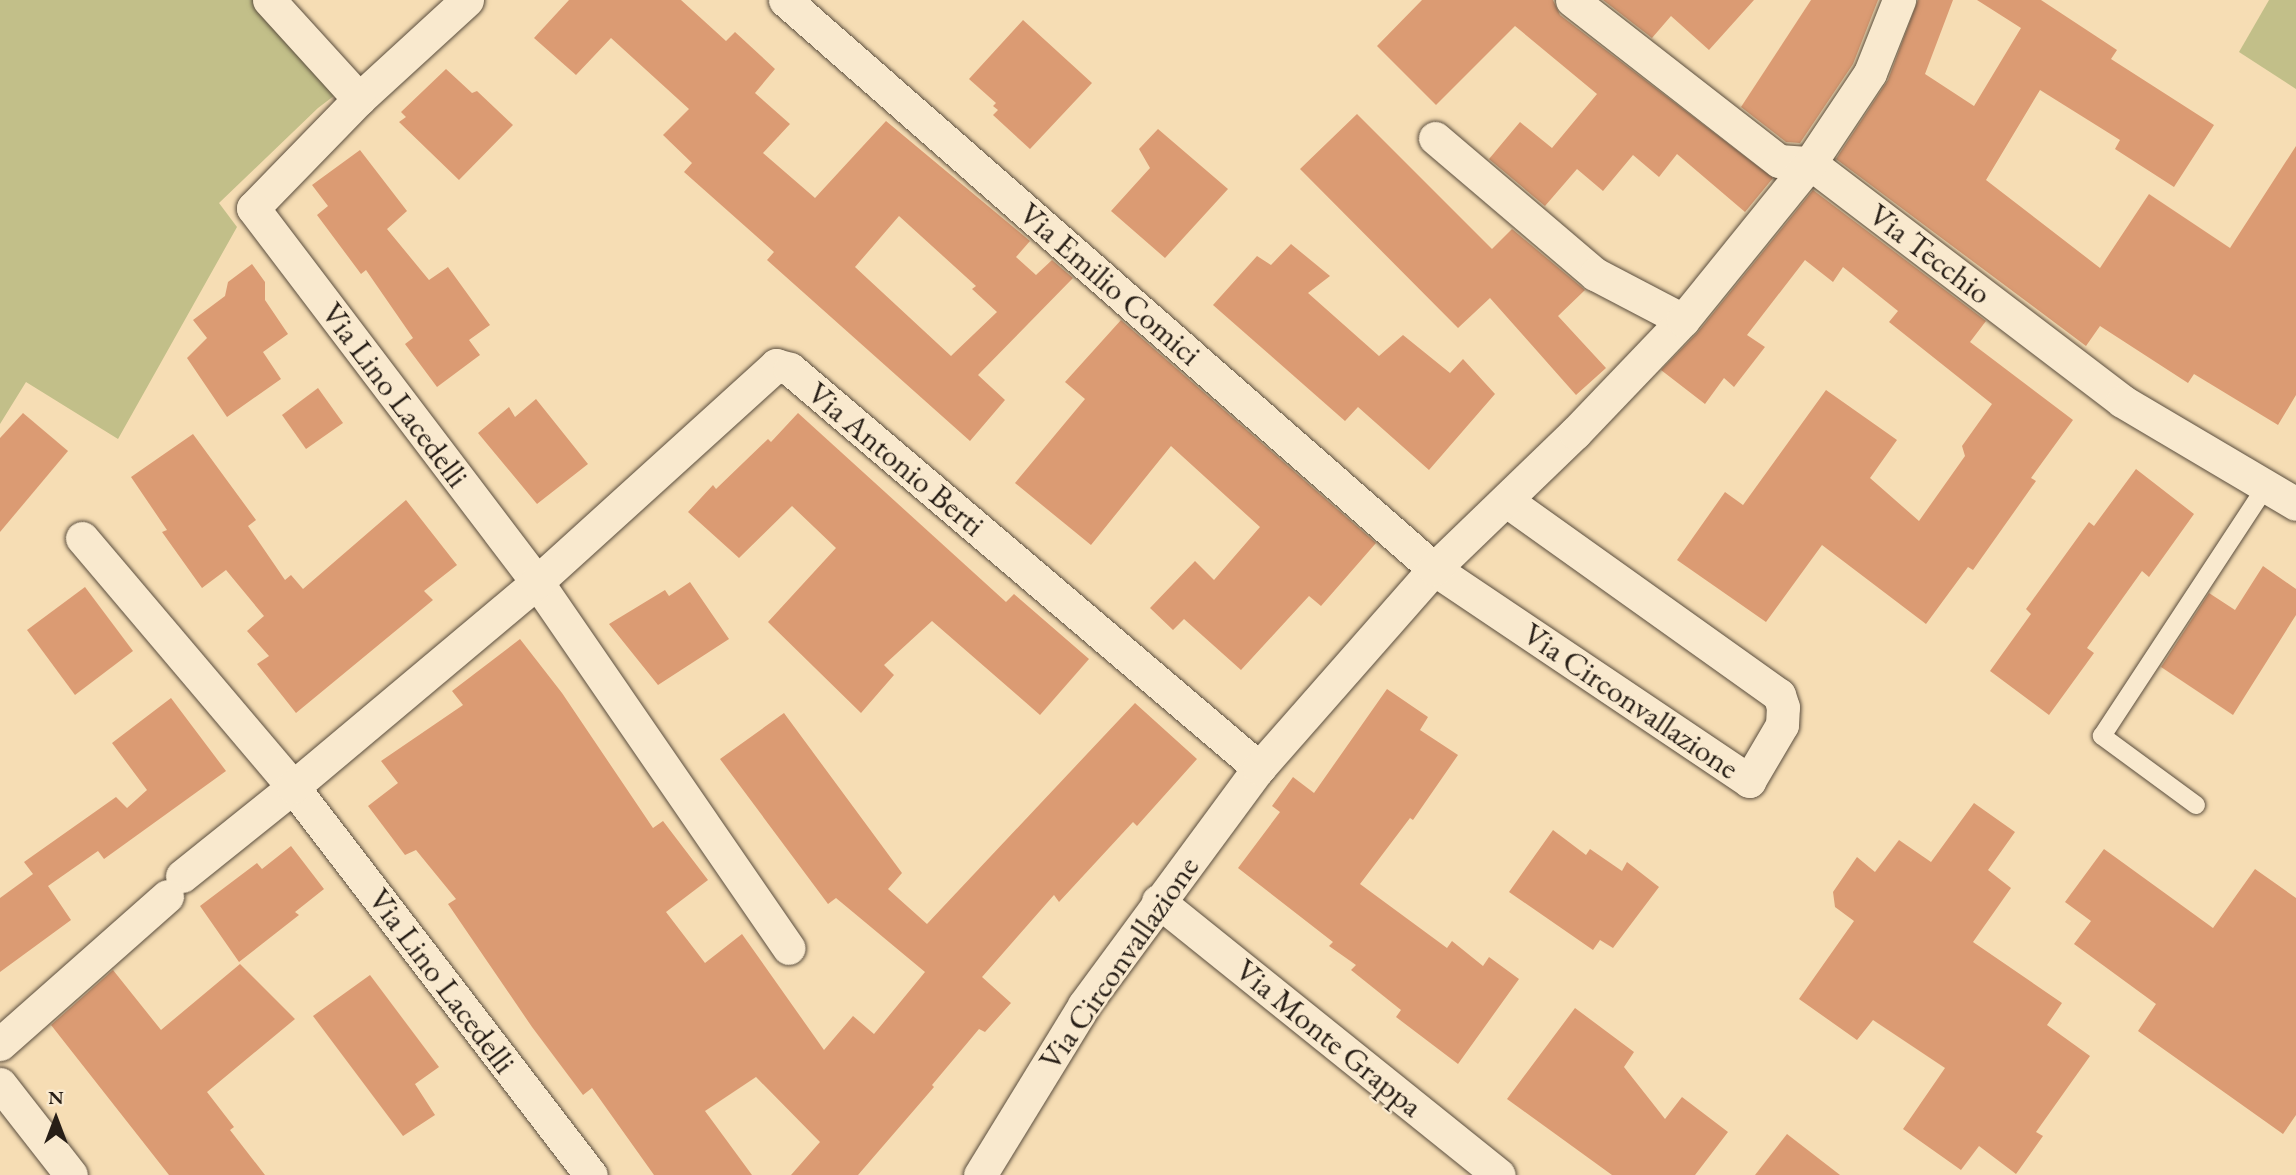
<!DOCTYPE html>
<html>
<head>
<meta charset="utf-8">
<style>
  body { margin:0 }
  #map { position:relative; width:2296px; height:1175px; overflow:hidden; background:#f6ddb4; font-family:"EB Garamond",serif }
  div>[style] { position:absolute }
  .green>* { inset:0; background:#c2bf89 }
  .building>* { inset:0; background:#db9b73 }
  .roads { filter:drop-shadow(0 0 2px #5b4e3e) drop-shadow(0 0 2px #5b4e3e) }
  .service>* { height:18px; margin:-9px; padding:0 9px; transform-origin:9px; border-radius:9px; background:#f9e9ce }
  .minor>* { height:33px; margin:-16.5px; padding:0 16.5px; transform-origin:16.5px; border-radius:16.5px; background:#f9e9ce }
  span { translate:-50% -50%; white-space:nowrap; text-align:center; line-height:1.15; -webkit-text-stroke:5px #f9e9ce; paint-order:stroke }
  .street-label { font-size:32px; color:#271e16 }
  .north { position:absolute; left:21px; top:1084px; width:70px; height:70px; -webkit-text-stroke:5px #f9e9ce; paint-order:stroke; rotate:0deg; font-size:19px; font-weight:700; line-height:28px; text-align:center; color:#271e16 }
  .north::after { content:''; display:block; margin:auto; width:24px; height:32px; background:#271e16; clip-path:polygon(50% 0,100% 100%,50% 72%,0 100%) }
</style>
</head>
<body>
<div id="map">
  <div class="green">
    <div style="clip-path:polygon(0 0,279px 0,343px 89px,318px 108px,219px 203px,237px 227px,118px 439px,26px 382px,0 424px)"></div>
    <div style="clip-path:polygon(2269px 0,2296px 0,2296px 89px,2239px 52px)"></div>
  </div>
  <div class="building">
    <div style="clip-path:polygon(evenodd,569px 0,681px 0,726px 41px,735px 32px,775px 69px,755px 93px,790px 124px,763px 153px,815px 198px,886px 121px,1030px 241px,1016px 257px,1036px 275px,1052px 260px,1073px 278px,978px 375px,1005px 400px,970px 441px,767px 260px,774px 252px,684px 172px,692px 163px,663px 135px,689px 109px,611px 38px,576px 75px,534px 38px,569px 0,899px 216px,976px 286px,972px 289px,997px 312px,951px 356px,855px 267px,899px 216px)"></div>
    <div style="clip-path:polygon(1422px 0,1553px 0,1560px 15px,1773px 178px,1745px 212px,1677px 154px,1659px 177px,1633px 155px,1603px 191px,1577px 169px,1545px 206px,1489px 159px,1520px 122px,1552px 148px,1597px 94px,1515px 26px,1436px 105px,1377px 46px)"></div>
    <div style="clip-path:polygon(1603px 0,1754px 0,1709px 50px,1671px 16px,1652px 38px)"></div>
    <div style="clip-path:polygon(1811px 0,1878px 0,1853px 64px,1800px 143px,1786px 142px,1741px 107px)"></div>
    <div style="clip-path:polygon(1918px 0,1953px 0,1925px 74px,1974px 106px,2021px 28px,1977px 0,2041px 0,2117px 50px,2111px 59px,2214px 125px,2174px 187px,2115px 149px,2120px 140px,2040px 90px,1986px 180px,2100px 268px,2149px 194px,2230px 248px,2296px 146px,2296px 395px,2278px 425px,2194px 374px,2188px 383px,2100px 326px,2086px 346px,1836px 159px,1888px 80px)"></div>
    <div style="clip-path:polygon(1023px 20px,1092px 83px,1030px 149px,993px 115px,998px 110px,993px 106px,996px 103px,969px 79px)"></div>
    <div style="clip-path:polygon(446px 69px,472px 93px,477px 91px,513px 125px,459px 180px,399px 122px,406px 117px,401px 112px)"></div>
    <div style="clip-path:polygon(1357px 114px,1492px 249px,1512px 229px,1585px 290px,1558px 316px,1606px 368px,1576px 395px,1490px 298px,1458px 328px,1300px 169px)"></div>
    <div style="clip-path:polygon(1158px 129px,1228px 189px,1165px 258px,1111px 211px,1150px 168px,1139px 149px)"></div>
    <div style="clip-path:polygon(360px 150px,407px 211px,387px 229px,429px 280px,448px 267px,490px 325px,469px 340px,480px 355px,437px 387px,405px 344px,413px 338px,366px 270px,361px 274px,317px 215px,328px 206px,312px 185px)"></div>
    <div style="clip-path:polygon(1813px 190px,1986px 321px,1970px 342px,2073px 420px,2031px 478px,2036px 481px,1973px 570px,1968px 567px,1926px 624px,1822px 545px,1766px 622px,1677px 560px,1725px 492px,1743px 505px,1826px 390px,1897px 440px,1870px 478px,1919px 521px,1965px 456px,1962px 446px,1992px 404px,1889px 322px,1898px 311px,1843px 267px,1833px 282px,1805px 260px,1747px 335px,1765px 347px,1734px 387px,1724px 378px,1705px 404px,1661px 370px,1698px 332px)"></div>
    <div style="clip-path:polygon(1291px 244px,1330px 276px,1308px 293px,1379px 356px,1403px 335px,1450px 373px,1463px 359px,1495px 394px,1429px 470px,1358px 407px,1345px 421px,1213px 305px,1257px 256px,1271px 265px)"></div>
    <div style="clip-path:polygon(252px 264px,265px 282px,265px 300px,288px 334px,263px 352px,281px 379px,227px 417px,187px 358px,207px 338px,193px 320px,225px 296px,228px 282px)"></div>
    <div style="clip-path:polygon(1121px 320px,1376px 543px,1321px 606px,1309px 596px,1241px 670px,1184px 619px,1173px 630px,1150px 608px,1195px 561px,1214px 580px,1260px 527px,1171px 446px,1091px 545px,1015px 483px,1085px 399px,1065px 382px)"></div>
    <div style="clip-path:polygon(318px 388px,343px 423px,306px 449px,282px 415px)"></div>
    <div style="clip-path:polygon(536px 399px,588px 464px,537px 504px,478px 433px,509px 407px,515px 417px)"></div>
    <div style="clip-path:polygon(23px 413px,68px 451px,0 532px,0 438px)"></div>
    <div style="clip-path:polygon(798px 413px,1006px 602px,1014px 594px,1089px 659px,1040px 715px,932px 621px,884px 665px,894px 675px,861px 713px,768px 622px,836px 548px,792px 506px,739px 558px,688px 512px,713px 485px,716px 489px,768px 439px,771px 442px)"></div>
    <div style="clip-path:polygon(193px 434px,256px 520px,248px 526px,285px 580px,291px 575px,303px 589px,406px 500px,457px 565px,424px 591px,433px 600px,296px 713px,257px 664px,269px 656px,247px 631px,264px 616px,226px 570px,202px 588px,162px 532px,167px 530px,131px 477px)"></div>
    <div style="clip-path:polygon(2136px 469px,2194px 514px,2149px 577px,2142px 571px,2087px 648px,2094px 653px,2049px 715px,1990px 671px,2031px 614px,2026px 609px,2089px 522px,2094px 526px)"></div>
    <div style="clip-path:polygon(2263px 566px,2296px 589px,2296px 615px,2233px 715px,2161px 667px,2209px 593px,2235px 610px)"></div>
    <div style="clip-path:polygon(690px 582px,729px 639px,658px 685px,609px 624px,665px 590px,669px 596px)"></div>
    <div style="clip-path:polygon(85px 587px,133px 651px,75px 695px,27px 630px)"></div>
    <div style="clip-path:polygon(520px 639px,562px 693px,653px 828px,663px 821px,708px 880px,666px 912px,705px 963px,742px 934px,824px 1050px,853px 1016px,874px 1034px,925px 972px,836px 898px,828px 904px,720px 759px,784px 713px,902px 873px,888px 889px,927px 924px,1135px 703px,1197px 759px,1137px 826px,1133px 822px,1059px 902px,1054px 895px,982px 977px,1011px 1003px,985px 1032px,979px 1029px,932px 1085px,934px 1087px,858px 1175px,791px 1175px,820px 1142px,756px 1077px,705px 1111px,752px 1175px,654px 1175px,592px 1088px,583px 1095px,532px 1027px,448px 904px,456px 899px,416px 850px,405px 855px,368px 806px,398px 783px,381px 761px,463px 705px,452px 691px)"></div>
    <div style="clip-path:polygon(1387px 689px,1428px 717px,1420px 730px,1458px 755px,1413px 820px,1410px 818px,1360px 884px,1447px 948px,1452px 941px,1483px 966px,1489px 957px,1519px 979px,1458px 1064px,1396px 1017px,1401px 1010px,1351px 970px,1356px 965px,1329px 946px,1333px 942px,1238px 868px,1280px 812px,1272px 806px,1293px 777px,1314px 793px)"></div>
    <div style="clip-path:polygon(171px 698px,226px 771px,104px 859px,98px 851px,48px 886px,71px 920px,0 972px,0 898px,33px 874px,24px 862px,116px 797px,127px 808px,147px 790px,112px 743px)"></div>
    <div style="clip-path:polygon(1974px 803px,2015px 832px,1988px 870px,2011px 888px,1973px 942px,2062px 1003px,2047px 1025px,2090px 1056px,2036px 1132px,2043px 1136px,2016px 1174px,1979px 1146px,1961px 1170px,1903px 1129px,1945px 1068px,1873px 1020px,1857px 1040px,1799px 999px,1854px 921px,1835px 907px,1833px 892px,1857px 857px,1875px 872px,1899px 840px,1931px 862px)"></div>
    <div style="clip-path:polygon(1553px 830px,1586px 855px,1590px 849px,1622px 871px,1627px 862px,1659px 887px,1613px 948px,1600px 940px,1593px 950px,1509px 892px)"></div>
    <div style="clip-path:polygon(291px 846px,324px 889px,295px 912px,299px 915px,239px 962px,200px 906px,257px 863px,262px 869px)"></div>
    <div style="clip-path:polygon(2104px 849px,2213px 928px,2255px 869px,2296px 898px,2296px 1115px,2283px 1134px,2138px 1031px,2156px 1004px,2074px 944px,2091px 921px,2065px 902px)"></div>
    <div style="clip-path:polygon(240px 964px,295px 1019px,207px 1092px,234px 1127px,230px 1130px,265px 1175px,169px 1175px,51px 1025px,113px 970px,161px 1030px)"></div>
    <div style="clip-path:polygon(370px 975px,439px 1067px,415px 1084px,435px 1115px,403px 1136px,313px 1016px)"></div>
    <div style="clip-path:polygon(1575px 1008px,1634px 1052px,1624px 1067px,1665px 1119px,1682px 1097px,1728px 1132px,1695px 1175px,1612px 1175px,1507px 1099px)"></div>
    <div style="clip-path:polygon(1787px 1134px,1840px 1175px,1755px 1175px)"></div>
  </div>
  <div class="roads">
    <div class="service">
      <div style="left:2196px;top:805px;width:117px;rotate:-143.7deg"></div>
      <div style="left:2102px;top:736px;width:299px;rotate:-56.7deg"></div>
    </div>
    <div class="minor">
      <div style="left:269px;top:0;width:134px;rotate:47.7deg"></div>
      <div style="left:467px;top:0;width:147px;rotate:137.5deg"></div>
      <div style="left:359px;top:99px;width:152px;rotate:134.2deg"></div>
      <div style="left:253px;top:208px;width:470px;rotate:52.8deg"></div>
      <div style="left:537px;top:582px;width:444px;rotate:55.5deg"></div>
      <div style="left:785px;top:0;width:863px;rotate:41.24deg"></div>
      <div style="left:1434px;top:569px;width:380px;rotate:33.9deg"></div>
      <div style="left:1749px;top:781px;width:65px;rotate:-59.5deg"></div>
      <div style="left:1782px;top:725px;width:18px;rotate:-87deg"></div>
      <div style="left:1783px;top:707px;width:13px;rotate:-108deg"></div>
      <div style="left:1779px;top:695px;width:335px;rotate:-144.5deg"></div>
      <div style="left:1572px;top:0;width:262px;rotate:37.9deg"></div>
      <div style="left:1779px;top:161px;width:31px;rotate:4deg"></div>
      <div style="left:1810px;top:163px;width:392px;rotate:37.3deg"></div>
      <div style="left:2122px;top:401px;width:202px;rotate:30.6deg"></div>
      <div style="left:1435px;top:138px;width:210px;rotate:40.4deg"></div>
      <div style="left:1595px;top:274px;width:99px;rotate:27.6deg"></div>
      <div style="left:82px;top:538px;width:326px;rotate:49.7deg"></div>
      <div style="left:293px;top:787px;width:489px;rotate:52.5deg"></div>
      <div style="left:182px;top:876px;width:142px;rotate:-38.7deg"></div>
      <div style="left:293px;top:787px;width:319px;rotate:-40deg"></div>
      <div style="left:537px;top:582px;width:323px;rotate:-42.2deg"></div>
      <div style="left:776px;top:365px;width:15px;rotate:16deg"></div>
      <div style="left:790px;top:369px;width:616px;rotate:40.39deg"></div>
      <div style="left:1158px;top:901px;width:437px;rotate:38.8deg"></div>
      <div style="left:0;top:1044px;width:223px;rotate:-41.5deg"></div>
      <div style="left:0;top:1084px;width:115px;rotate:52deg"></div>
      <div style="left:980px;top:1175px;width:199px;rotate:-58.5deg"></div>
      <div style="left:1084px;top:1005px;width:295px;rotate:-53.6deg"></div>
      <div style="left:1259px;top:768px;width:265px;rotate:-48.7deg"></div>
      <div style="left:1434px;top:569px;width:196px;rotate:-44deg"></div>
      <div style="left:1575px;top:433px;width:156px;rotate:-46.3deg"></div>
      <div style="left:1683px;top:320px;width:202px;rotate:-51deg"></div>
      <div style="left:1810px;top:163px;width:108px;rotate:-56.3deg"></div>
      <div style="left:1870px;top:73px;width:79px;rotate:-68.3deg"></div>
    </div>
  </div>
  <div class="street-label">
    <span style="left:1930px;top:254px;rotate:37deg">Via Tecchio</span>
    <span style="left:1110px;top:284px;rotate:41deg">Via Emilio Comici</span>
    <span style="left:395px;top:395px;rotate:53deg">Via Lino Lacedelli</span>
    <span style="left:896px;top:459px;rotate:40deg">Via Antonio Berti</span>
    <span style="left:1631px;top:701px;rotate:34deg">Via Circonvallazione</span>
    <span style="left:1119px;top:963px;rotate:-55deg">Via Circonvallazione</span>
    <span style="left:442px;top:981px;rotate:53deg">Via Lino Lacedelli</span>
    <span style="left:1329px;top:1038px;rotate:39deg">Via Monte Grappa</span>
  </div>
  <div class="north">N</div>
</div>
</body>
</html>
